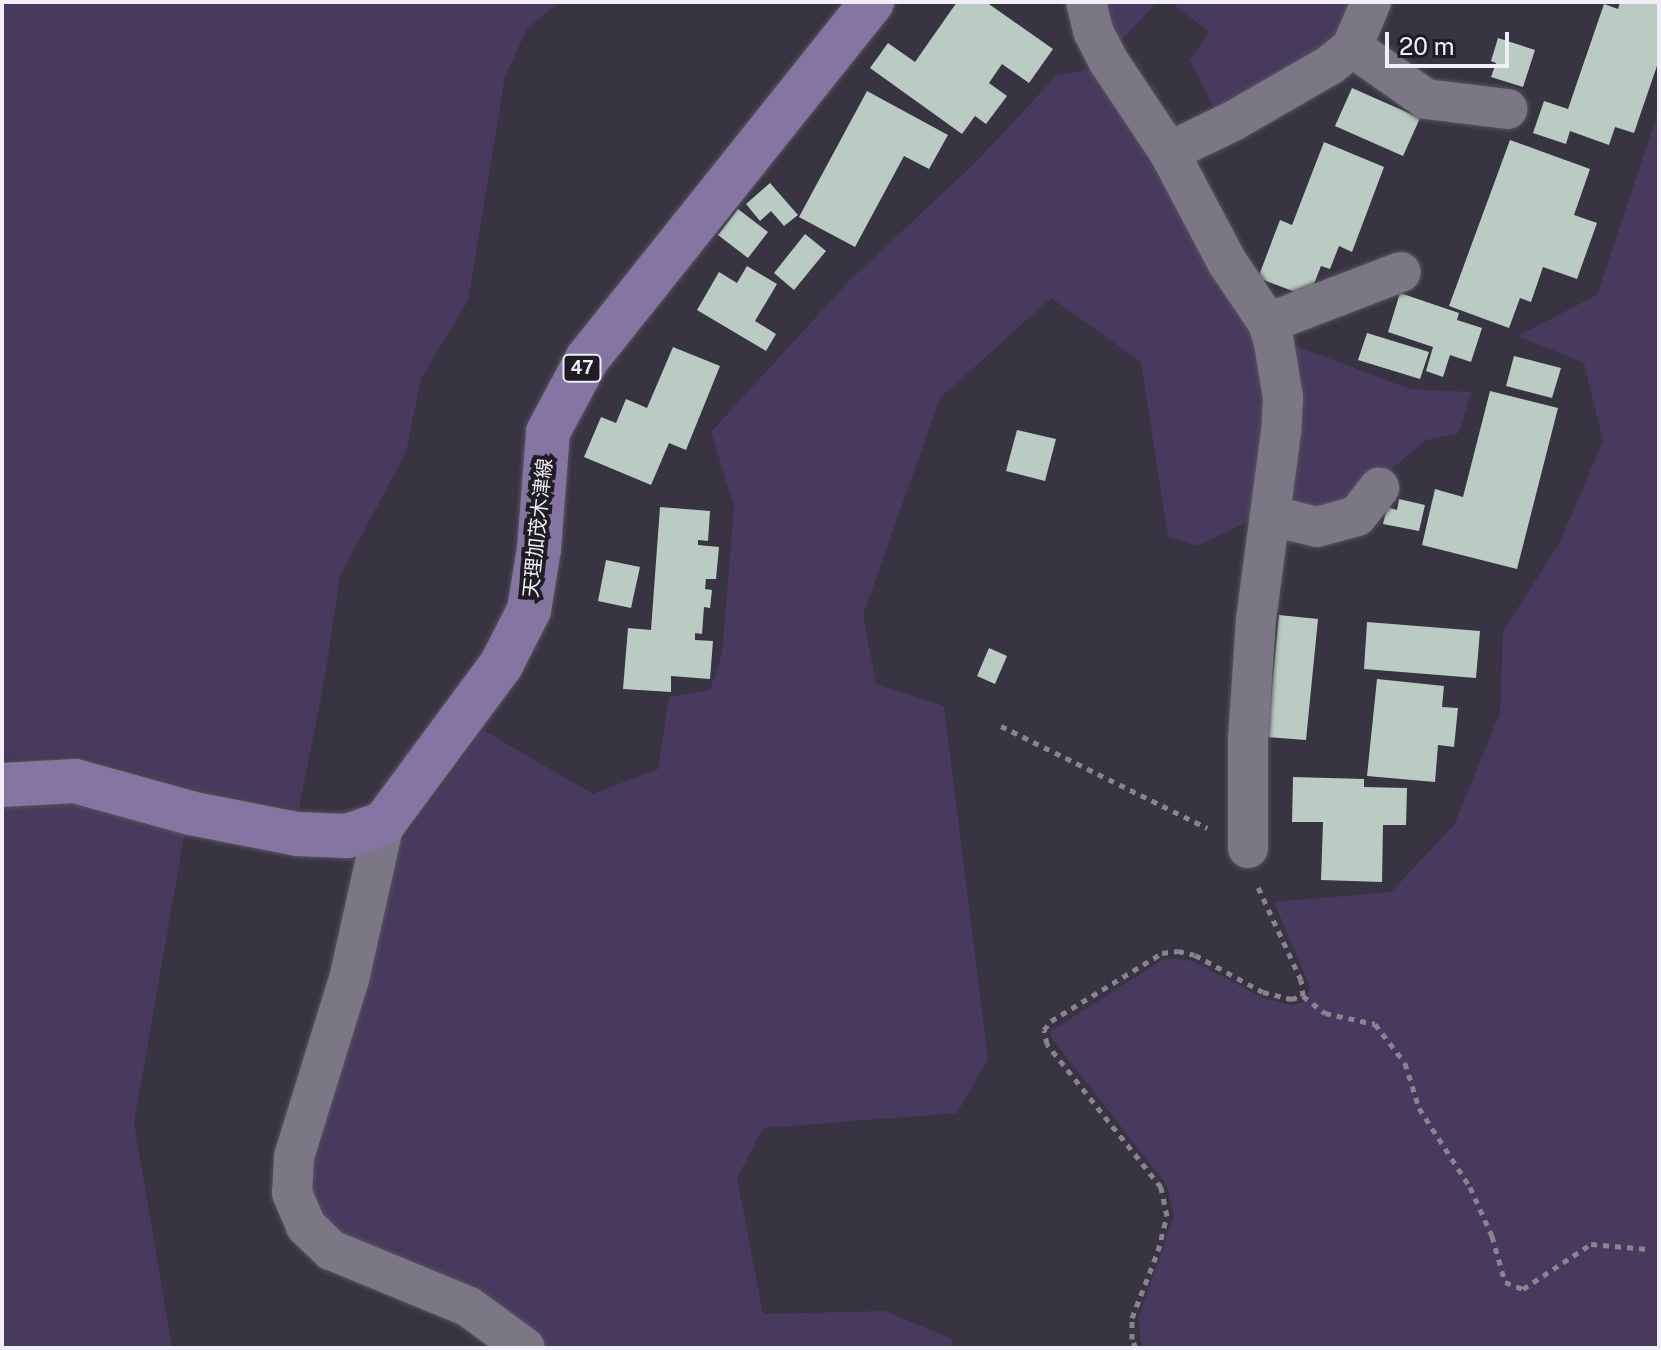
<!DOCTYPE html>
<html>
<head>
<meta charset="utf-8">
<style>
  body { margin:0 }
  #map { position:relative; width:1661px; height:1350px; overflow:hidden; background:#383441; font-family:"Public Sans","Noto Sans JP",sans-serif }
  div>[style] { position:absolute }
  .green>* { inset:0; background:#473a5e }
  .building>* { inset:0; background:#bacbc3 }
  .path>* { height:5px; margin-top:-2.5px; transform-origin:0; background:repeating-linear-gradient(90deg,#898590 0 6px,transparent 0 12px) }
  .roads { filter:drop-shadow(0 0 2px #56535d) drop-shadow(0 0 2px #56535d) }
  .street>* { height:40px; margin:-20px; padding:0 20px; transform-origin:20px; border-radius:20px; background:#7b7785 }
  .primary>* { height:44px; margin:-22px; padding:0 22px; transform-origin:22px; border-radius:22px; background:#8575a2 }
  span { translate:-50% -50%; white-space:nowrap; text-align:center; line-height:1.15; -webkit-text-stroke:8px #1f1d23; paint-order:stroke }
  .shield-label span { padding:2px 6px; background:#1f1d23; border:2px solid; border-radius:6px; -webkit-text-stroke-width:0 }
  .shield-label { font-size:18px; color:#f0eef6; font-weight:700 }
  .street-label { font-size:20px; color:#f0eef6 }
  .frame { position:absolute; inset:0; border:4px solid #f0eef6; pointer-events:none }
  .scale { position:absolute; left:1385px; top:32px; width:124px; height:36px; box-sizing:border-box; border:4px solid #f0eef6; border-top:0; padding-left:10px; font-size:24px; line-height:28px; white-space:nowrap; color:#f0eef6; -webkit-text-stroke:6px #1f1d23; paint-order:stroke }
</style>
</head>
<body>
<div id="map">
  <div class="green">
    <div style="clip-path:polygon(2px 2px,559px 2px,527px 29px,505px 76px,468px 301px,421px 378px,406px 452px,340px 576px,324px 682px,299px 809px,195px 789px,79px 756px,2px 759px)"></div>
    <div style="clip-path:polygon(1095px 2px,1157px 2px,1113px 49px)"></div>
    <div style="clip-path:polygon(1171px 2px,1362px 2px,1344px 41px,1219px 118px,1190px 60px,1209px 32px)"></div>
    <div style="clip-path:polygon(1101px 67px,1265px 345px,1263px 514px,1198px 546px,1168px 537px,1141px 362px,1051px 298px,940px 398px,863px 615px,876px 684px,944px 706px,988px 1059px,957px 1113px,763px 1128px,737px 1178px,763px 1314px,885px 1311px,952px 1339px,952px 1348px,545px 1348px,475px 1296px,337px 1239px,305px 1191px,398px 847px,483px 730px,593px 794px,658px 769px,669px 697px,710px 690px,722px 654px,734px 506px,711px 432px,850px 280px,977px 161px,1057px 75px)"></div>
    <div style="clip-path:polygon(1659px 109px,1659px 1348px,1142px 1348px,1138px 1319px,1174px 1216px,1167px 1185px,1053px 1040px,1050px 1032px,1165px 958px,1193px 961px,1261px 997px,1292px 1006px,1308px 1000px,1310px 987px,1274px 902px,1391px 892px,1454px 825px,1500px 713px,1503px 631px,1559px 544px,1603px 441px,1584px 363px,1517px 336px,1597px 295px)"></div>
    <div style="clip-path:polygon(1283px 341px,1410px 389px,1471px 392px,1459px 433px,1426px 440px,1366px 491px,1329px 510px,1283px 506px)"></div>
    <div style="clip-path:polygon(72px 799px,185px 831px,134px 1123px,172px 1348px,2px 1348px,2px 804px)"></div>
  </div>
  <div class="building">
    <div style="clip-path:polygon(957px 2px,986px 2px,1053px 49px,1029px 83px,1002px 64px,989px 83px,1007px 96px,986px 124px,975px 116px,962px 134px,870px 68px,888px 43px,915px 62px)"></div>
    <div style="clip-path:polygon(1620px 2px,1659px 2px,1659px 60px,1634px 133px,1615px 127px,1609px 145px,1570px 131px,1566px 144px,1533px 133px,1544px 101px,1568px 109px,1604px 4px,1618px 9px)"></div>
    <div style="clip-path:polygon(1498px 38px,1535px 50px,1523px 87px,1491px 77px,1496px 63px,1491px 61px)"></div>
    <div style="clip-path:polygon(1352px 88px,1420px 118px,1403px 156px,1335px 126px)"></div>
    <div style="clip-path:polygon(867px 91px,948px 135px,929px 169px,904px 156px,855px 247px,799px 217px)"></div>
    <div style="clip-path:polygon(1510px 140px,1590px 169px,1574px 215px,1597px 223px,1577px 279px,1543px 267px,1531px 302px,1520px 298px,1509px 328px,1449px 306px)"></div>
    <div style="clip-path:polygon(1324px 142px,1384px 167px,1352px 252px,1339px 246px,1330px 269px,1321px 266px,1309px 297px,1258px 278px,1280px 220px,1292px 225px)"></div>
    <div style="clip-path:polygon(770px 183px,798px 215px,784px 226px,771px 211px,760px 221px,746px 204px)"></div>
    <div style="clip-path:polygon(738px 209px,768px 232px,748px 258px,718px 235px)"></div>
    <div style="clip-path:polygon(805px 234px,826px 251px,794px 290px,774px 273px)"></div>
    <div style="clip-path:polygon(747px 266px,777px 284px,755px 321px,776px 334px,766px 351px,697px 310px,719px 272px,737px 283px)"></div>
    <div style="clip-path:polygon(1400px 293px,1459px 313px,1457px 320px,1482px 328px,1471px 362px,1450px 355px,1443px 377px,1426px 371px,1433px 347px,1388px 332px)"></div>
    <div style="clip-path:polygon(1367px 333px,1429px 352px,1420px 379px,1358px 360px)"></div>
    <div style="clip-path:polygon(673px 347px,720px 366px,686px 450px,669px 443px,651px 485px,584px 457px,601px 417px,616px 423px,626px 399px,647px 408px)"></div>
    <div style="clip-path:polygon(1514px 356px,1561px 368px,1552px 398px,1506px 386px)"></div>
    <div style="clip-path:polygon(1490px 391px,1558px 408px,1517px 569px,1422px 545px,1435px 489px,1463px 497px)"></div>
    <div style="clip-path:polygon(1017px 430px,1056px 439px,1045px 481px,1006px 471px)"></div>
    <div style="clip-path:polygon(1399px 499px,1425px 505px,1419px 531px,1383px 524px,1387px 507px,1397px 510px)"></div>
    <div style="clip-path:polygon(660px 507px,710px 511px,708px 541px,698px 540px,698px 545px,719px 547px,716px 579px,706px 579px,705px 589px,712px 590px,710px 608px,704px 607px,702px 634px,695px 633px,695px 640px,713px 641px,710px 679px,671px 676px,671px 692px,623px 689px,628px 628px,651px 630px)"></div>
    <div style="clip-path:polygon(606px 560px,640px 567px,631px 608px,598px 601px)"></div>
    <div style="clip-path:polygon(1279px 615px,1318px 619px,1306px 740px,1267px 737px)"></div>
    <div style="clip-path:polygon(1367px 622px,1480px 631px,1476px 678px,1364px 669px)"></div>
    <div style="clip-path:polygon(989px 648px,1007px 656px,995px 684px,977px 676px)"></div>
    <div style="clip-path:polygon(1377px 679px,1444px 686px,1442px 707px,1458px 708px,1454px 747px,1438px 745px,1435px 782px,1367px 776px)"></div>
    <div style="clip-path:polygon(1293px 777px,1364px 779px,1364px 787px,1407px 788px,1406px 825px,1383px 825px,1382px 882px,1321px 880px,1323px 822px,1292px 822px)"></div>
  </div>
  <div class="path">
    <div style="left:1001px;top:726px;width:230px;rotate:26.3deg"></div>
    <div style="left:1303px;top:996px;width:28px;rotate:38deg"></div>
    <div style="left:1325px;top:1013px;width:51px;rotate:12.4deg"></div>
    <div style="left:1375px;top:1024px;width:49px;rotate:52.4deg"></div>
    <div style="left:1405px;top:1063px;width:47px;rotate:72.7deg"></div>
    <div style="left:1419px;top:1108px;width:94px;rotate:57.2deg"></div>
    <div style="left:1470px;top:1187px;width:54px;rotate:65.8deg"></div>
    <div style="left:1492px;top:1236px;width:48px;rotate:74.2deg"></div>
    <div style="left:1505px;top:1282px;width:19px;rotate:21deg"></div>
    <div style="left:1523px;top:1289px;width:82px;rotate:-33.5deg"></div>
    <div style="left:1591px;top:1244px;width:57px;rotate:5deg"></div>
    <div style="left:1136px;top:1348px;width:10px;rotate:-114deg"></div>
    <div style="left:1132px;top:1339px;width:21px;rotate:-90deg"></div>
    <div style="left:1132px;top:1318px;width:72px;rotate:-68.8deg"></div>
    <div style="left:1158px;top:1251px;width:36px;rotate:-76deg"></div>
    <div style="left:1167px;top:1216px;width:30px;rotate:-102deg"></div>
    <div style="left:1161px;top:1187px;width:183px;rotate:-128.6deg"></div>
    <div style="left:1047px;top:1044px;width:14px;rotate:-102deg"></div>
    <div style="left:1044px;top:1030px;width:11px;rotate:-52deg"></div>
    <div style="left:1051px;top:1021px;width:130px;rotate:-31.5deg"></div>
    <div style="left:1162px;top:953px;width:16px;rotate:-7deg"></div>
    <div style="left:1178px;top:951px;width:17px;rotate:13deg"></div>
    <div style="left:1195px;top:955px;width:77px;rotate:28.6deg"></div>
    <div style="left:1263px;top:992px;width:29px;rotate:14deg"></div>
    <div style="left:1291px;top:999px;width:12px;rotate:-14deg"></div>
    <div style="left:1303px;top:996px;width:16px;rotate:-97deg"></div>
    <div style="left:1301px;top:980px;width:102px;rotate:-114.8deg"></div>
  </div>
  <div class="roads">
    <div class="street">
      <div style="left:1086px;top:2px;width:30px;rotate:76deg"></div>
      <div style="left:1093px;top:31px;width:35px;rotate:63deg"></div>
      <div style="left:1109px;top:62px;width:108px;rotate:56.3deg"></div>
      <div style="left:1169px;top:152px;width:124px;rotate:62.2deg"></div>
      <div style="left:1227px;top:262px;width:73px;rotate:56.1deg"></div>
      <div style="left:1268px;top:323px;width:21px;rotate:73deg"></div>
      <div style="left:1274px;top:343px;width:56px;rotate:80.7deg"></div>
      <div style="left:1283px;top:398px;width:34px;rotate:93deg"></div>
      <div style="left:1281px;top:432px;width:189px;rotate:97.6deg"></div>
      <div style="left:1256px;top:619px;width:120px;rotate:93.8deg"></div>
      <div style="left:1248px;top:739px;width:109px;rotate:90deg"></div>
      <div style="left:1352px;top:47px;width:90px;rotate:35.1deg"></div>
      <div style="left:1426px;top:99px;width:82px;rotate:7deg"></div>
      <div style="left:1169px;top:152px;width:71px;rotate:-25.8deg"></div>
      <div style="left:1233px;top:121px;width:112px;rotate:-30deg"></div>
      <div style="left:1330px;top:65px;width:28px;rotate:-39deg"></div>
      <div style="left:1352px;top:47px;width:49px;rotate:-67.1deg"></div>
      <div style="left:1268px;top:323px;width:142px;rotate:-21deg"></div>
      <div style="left:1272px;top:516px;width:46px;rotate:13.7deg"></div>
      <div style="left:1317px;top:527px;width:41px;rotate:-15.4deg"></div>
      <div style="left:1357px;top:516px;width:36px;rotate:-52deg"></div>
      <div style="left:384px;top:823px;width:160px;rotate:102.6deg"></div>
      <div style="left:349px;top:979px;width:186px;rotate:107.2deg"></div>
      <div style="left:294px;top:1157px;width:36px;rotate:93deg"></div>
      <div style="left:292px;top:1193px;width:36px;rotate:67deg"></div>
      <div style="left:306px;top:1226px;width:35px;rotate:44deg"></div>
      <div style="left:331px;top:1250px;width:149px;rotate:22.4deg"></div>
      <div style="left:469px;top:1307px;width:69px;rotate:36.2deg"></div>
    </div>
    <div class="primary">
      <div style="left:2px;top:785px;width:73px;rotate:-3.1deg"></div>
      <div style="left:75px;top:781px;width:119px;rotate:15.5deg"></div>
      <div style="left:190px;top:813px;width:109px;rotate:11.1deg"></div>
      <div style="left:297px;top:834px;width:50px;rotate:2.3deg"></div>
      <div style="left:347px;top:836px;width:39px;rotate:-19deg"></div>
      <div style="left:384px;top:823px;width:197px;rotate:-53.5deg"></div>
      <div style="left:501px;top:665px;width:62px;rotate:-63deg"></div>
      <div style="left:529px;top:610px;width:62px;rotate:-80.7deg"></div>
      <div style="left:539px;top:549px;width:117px;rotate:-85.6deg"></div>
      <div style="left:548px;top:432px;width:83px;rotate:-61.9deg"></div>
      <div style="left:587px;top:359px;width:457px;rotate:-51.4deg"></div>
    </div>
  </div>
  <div class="shield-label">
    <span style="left:582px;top:368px">47</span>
  </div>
  <div class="street-label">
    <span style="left:538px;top:528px;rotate:-84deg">天理加茂木津線</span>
  </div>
  <div class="frame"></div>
  <div class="scale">20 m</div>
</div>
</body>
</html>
